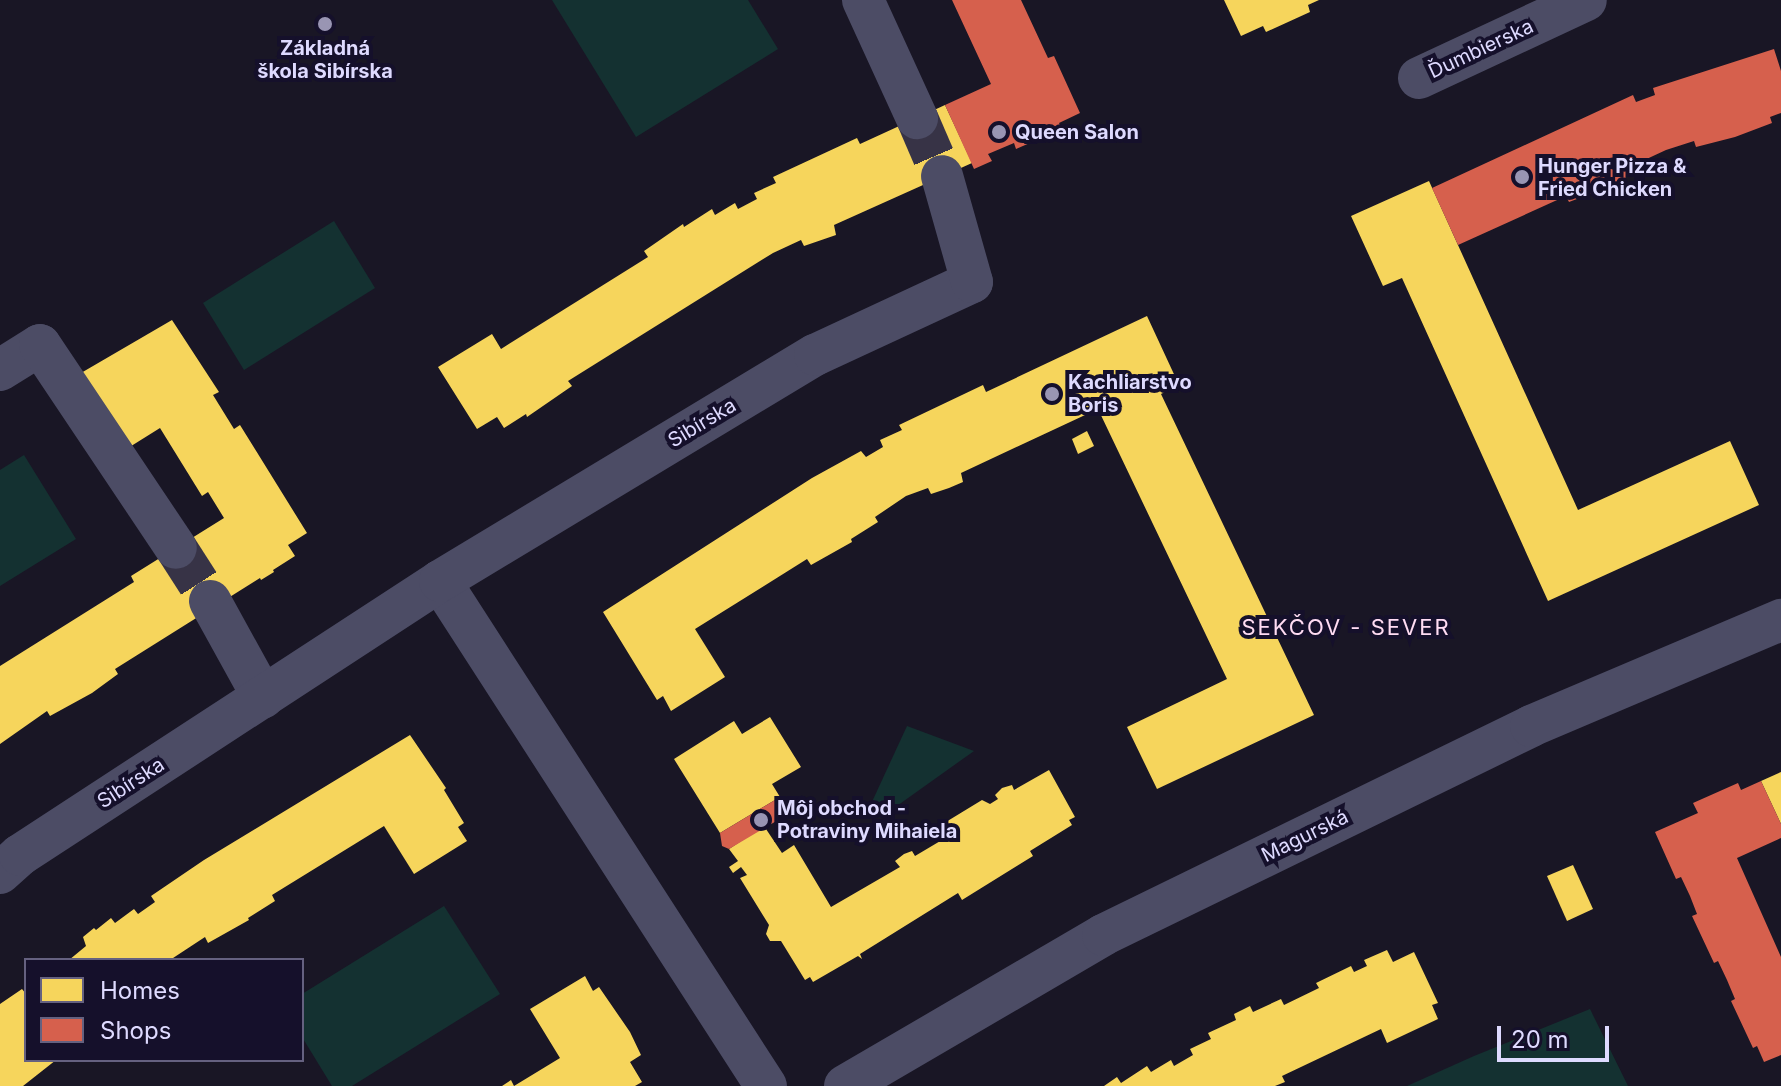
<!DOCTYPE html>
<html>
<head>
<meta charset="utf-8">
<style>
  body { margin:0 }
  #map { position:relative; width:1781px; height:1086px; overflow:hidden; background:#191625; font-family:Inter,sans-serif }
  div>[style] { position:absolute }
  .green>* { inset:0; background:#143131 }
  .homes>* { inset:0; background:#f6d55c }
  .shops>* { inset:0; background:#d6604d }
  .minor-tunnel>* { height:42px; margin-top:-21px; transform-origin:0; background:repeating-linear-gradient(90deg,#373346 0 42px,transparent 0 63px) }
  .minor>* { height:42px; margin:-21px; padding:0 21px; transform-origin:21px; border-radius:21px; background:#4c4c65 }
  .dots>* { width:22px; height:22px; translate:-50% -50%; box-sizing:border-box; border:4px solid #15102b; border-radius:50% }
  span { translate:-50% -50%; white-space:nowrap; text-align:center; line-height:1.15; -webkit-text-stroke:8px #15102b; paint-order:stroke }
  .poi-label { font-size:20px; color:#dedaff; font-weight:700 }
  .left { translate:0 -50%; text-align:left }
  .street-label { font-size:20px; color:#dedaff }
  .neighbourhood-label { font-size:22px; color:#ffdcf3; letter-spacing:2px }
  .legend { position:absolute; left:24px; top:958px; width:280px; height:104px; box-sizing:border-box; background:#15102b; border:2px solid #656180; margin:0; padding:10px 14px; list-style:none; font-size:24px; color:#dedaff }
  .legend li { display:flex; align-items:center; gap:16px; height:40px }
  .legend b { width:40px; border:2px solid #656180 }
  .scale { position:absolute; left:1497px; top:1026px; width:112px; height:36px; box-sizing:border-box; border:4px solid #dedaff; border-top:0; padding-left:10px; font-size:24px; line-height:28px; white-space:nowrap; color:#dedaff; -webkit-text-stroke:6px #15102b; paint-order:stroke }
</style>
</head>
<body>
<div id="map">
  <div class="green">
    <div style="clip-path:polygon(552px 0,748px 0,778px 49px,636px 137px)"></div>
    <div style="clip-path:polygon(334px 221px,375px 288px,244px 370px,203px 303px)"></div>
    <div style="clip-path:polygon(24px 455px,76px 539px,0 586px,0 470px)"></div>
    <div style="clip-path:polygon(907px 726px,974px 751px,880px 818px,871px 804px)"></div>
    <div style="clip-path:polygon(444px 906px,500px 994px,352px 1086px,332px 1086px,302px 1037px,302px 994px)"></div>
    <div style="clip-path:polygon(1590px 1009px,1628px 1086px,1407px 1086px,1474px 1056px)"></div>
  </div>
  <div class="homes">
    <div style="clip-path:polygon(1224px 0,1319px 0,1308px 5px,1310px 12px,1266px 32px,1263px 26px,1241px 36px)"></div>
    <div style="clip-path:polygon(945px 105px,972px 163px,834px 225px,836px 235px,804px 246px,801px 240px,773px 253px,568px 381px,572px 386px,527px 417px,526px 414px,504px 428px,497px 417px,477px 429px,438px 367px,492px 334px,501px 349px,648px 257px,644px 251px,683px 224px,684px 227px,712px 209px,715px 215px,735px 203px,738px 209px,757px 199px,754px 193px,776px 183px,773px 177px,857px 138px,860px 144px)"></div>
    <div style="clip-path:polygon(1429px 181px,1578px 510px,1730px 441px,1759px 505px,1548px 601px,1402px 278px,1383px 286px,1351px 216px)"></div>
    <div style="clip-path:polygon(1147px 316px,1179px 385px,1161px 394px,1314px 715px,1157px 789px,1127px 727px,1227px 679px,1098px 409px,961px 473px,963px 482px,949px 488px,931px 494px,928px 488px,906px 496px,875px 517px,878px 522px,851px 539px,852px 542px,811px 565px,807px 559px,695px 629px,725px 677px,671px 711px,663px 696px,657px 700px,603px 612px,812px 478px,861px 451px,866px 457px,883px 447px,880px 440px,902px 430px,899px 425px,983px 385px,986px 392px)"></div>
    <div style="clip-path:polygon(172px 320px,219px 392px,213px 395px,234px 429px,240px 425px,307px 533px,288px 545px,295px 556px,273px 570px,274px 572px,261px 580px,260px 578px,115px 669px,118px 674px,92px 693px,50px 716px,47px 711px,0 744px,0 666px,134px 582px,131px 576px,224px 518px,208px 492px,202px 496px,160px 428px,128px 448px,81px 373px)"></div>
    <div style="clip-path:polygon(1087px 431px,1094px 446px,1078px 454px,1072px 439px)"></div>
    <div style="clip-path:polygon(770px 717px,801px 767px,772px 784px,780px 797px,720px 833px,674px 759px,734px 721px,742px 734px)"></div>
    <div style="clip-path:polygon(410px 735px,446px 788px,444px 790px,464px 823px,458px 827px,467px 841px,414px 874px,384px 826px,272px 895px,275px 901px,248px 918px,249px 920px,208px 943px,205px 937px,170px 960px,69px 960px,86px 946px,83px 937px,94px 928px,96px 930px,111px 918px,115px 923px,134px 909px,138px 914px,155px 902px,151px 896px,204px 860px)"></div>
    <div style="clip-path:polygon(1049px 770px,1075px 817px,1069px 820px,1072px 825px,1030px 851px,1033px 856px,962px 900px,958px 893px,860px 954px,862px 959px,858px 956px,813px 982px,810px 977px,805px 980px,781px 941px,770px 941px,766px 934px,769px 925px,740px 878px,747px 875px,741px 867px,733px 873px,729px 867px,738px 861px,729px 849px,764px 826px,782px 853px,794px 845px,831px 907px,900px 867px,895px 861px,904px 854px,912px 851px,915px 856px,947px 837px,941px 825px,982px 800px,990px 804px,998px 799px,995px 795px,1002px 788px,1012px 785px,1014px 790px)"></div>
    <div style="clip-path:polygon(1781px 772px,1781px 824px,1761px 781px)"></div>
    <div style="clip-path:polygon(1573px 865px,1593px 909px,1567px 921px,1547px 876px)"></div>
    <div style="clip-path:polygon(1387px 950px,1393px 962px,1414px 952px,1438px 1003px,1432px 1005px,1438px 1019px,1387px 1043px,1381px 1029px,1282px 1076px,1285px 1082px,1275px 1086px,1104px 1086px,1117px 1077px,1121px 1083px,1147px 1066px,1151px 1072px,1171px 1060px,1174px 1066px,1193px 1055px,1190px 1049px,1211px 1039px,1208px 1033px,1236px 1020px,1234px 1014px,1250px 1006px,1253px 1012px,1281px 999px,1284px 1005px,1319px 988px,1316px 983px,1351px 966px,1354px 972px,1367px 966px,1364px 960px)"></div>
    <div style="clip-path:polygon(585px 976px,593px 991px,599px 987px,630px 1032px,641px 1055px,630px 1062px,642px 1082px,635px 1086px,502px 1086px,511px 1080px,514px 1086px,560px 1058px,530px 1009px)"></div>
    <div style="clip-path:polygon(22px 989px,26px 994px,26px 1060px,56px 1060px,23px 1086px,0 1086px,0 1004px)"></div>
  </div>
  <div class="shops">
    <div style="clip-path:polygon(952px 0,1021px 0,1048px 58px,1054px 56px,1080px 113px,1059px 123px,1062px 129px,1016px 149px,1014px 143px,988px 154px,992px 161px,974px 169px,945px 105px,991px 84px)"></div>
    <div style="clip-path:polygon(1774px 49px,1781px 71px,1781px 113px,1770px 117px,1772px 123px,1735px 137px,1696px 147px,1694px 141px,1666px 150px,1638px 163px,1641px 169px,1606px 188px,1569px 202px,1566px 196px,1458px 245px,1432px 188px,1633px 95px,1636px 102px,1655px 95px,1653px 88px)"></div>
    <div style="clip-path:polygon(1761px 781px,1781px 824px,1781px 838px,1737px 858px,1781px 957px,1781px 1055px,1764px 1062px,1757px 1046px,1753px 1048px,1731px 1001px,1735px 999px,1727px 980px,1718px 961px,1714px 963px,1692px 916px,1697px 914px,1690px 896px,1681px 877px,1676px 879px,1655px 832px,1698px 813px,1693px 803px,1738px 783px,1741px 790px)"></div>
    <div style="clip-path:polygon(780px 797px,790px 813px,729px 849px,722px 846px,720px 833px)"></div>
  </div>
  <div class="minor-tunnel">
    <div style="left:917px;top:118px;width:63px;rotate:66.7deg"></div>
    <div style="left:176px;top:548px;width:63px;rotate:57.3deg"></div>
  </div>
  <div class="minor">
    <div style="left:863px;top:0;width:130px;rotate:65.4deg"></div>
    <div style="left:1419px;top:78px;width:184px;rotate:-25deg"></div>
    <div style="left:0;top:370px;width:47px;rotate:-32deg"></div>
    <div style="left:40px;top:345px;width:244px;rotate:56.2deg"></div>
    <div style="left:440px;top:581px;width:601px;rotate:57.16deg"></div>
    <div style="left:210px;top:601px;width:110px;rotate:61.1deg"></div>
    <div style="left:0;top:873px;width:27px;rotate:-42deg"></div>
    <div style="left:20px;top:855px;width:501px;rotate:-33.12deg"></div>
    <div style="left:440px;top:581px;width:438px;rotate:-31.1deg"></div>
    <div style="left:815px;top:355px;width:173px;rotate:-24.9deg"></div>
    <div style="left:972px;top:282px;width:110px;rotate:-105.8deg"></div>
    <div style="left:845px;top:1086px;width:299px;rotate:-30.3deg"></div>
    <div style="left:1103px;top:935px;width:476px;rotate:-26deg"></div>
    <div style="left:1531px;top:726px;width:272px;rotate:-23deg"></div>
  </div>
  <div class="dots">
    <div style="left:325px;top:24px;background:#9995b3"></div>
    <div style="left:999px;top:132px;background:#9995b3"></div>
    <div style="left:1522px;top:177px;background:#9995b3"></div>
    <div style="left:1052px;top:394px;background:#9995b3"></div>
    <div style="left:761px;top:820px;background:#9995b3"></div>
  </div>
  <div class="poi-label">
    <span style="left:325px;top:60px">Základná<br>škola Sibírska</span>
    <span class="left" style="left:1015px;top:132px">Queen Salon</span>
    <span class="left" style="left:1538px;top:178px">Hunger Pizza &amp;<br>Fried Chicken</span>
    <span class="left" style="left:1068px;top:394px">Kachliarstvo<br>Boris</span>
    <span class="left" style="left:777px;top:820px">Môj obchod -<br>Potraviny Mihaiela</span>
  </div>
  <div class="street-label">
    <span style="left:1481px;top:49px;rotate:-25deg">Ďumbierska</span>
    <span style="left:702px;top:423px;rotate:-31deg">Sibírska</span>
    <span style="left:131px;top:783px;rotate:-33deg">Sibírska</span>
    <span style="left:1305px;top:836px;rotate:-26deg">Magurská</span>
  </div>
  <div class="neighbourhood-label">
    <span style="left:1346px;top:628px">SEKČOV - SEVER</span>
  </div>
  <ul class="legend">
  <li><b style="height:22px;background:#f6d55c"></b>Homes</li>
  <li><b style="height:22px;background:#d6604d"></b>Shops</li>
  </ul>
  <div class="scale">20 m</div>
</div>
</body>
</html>
